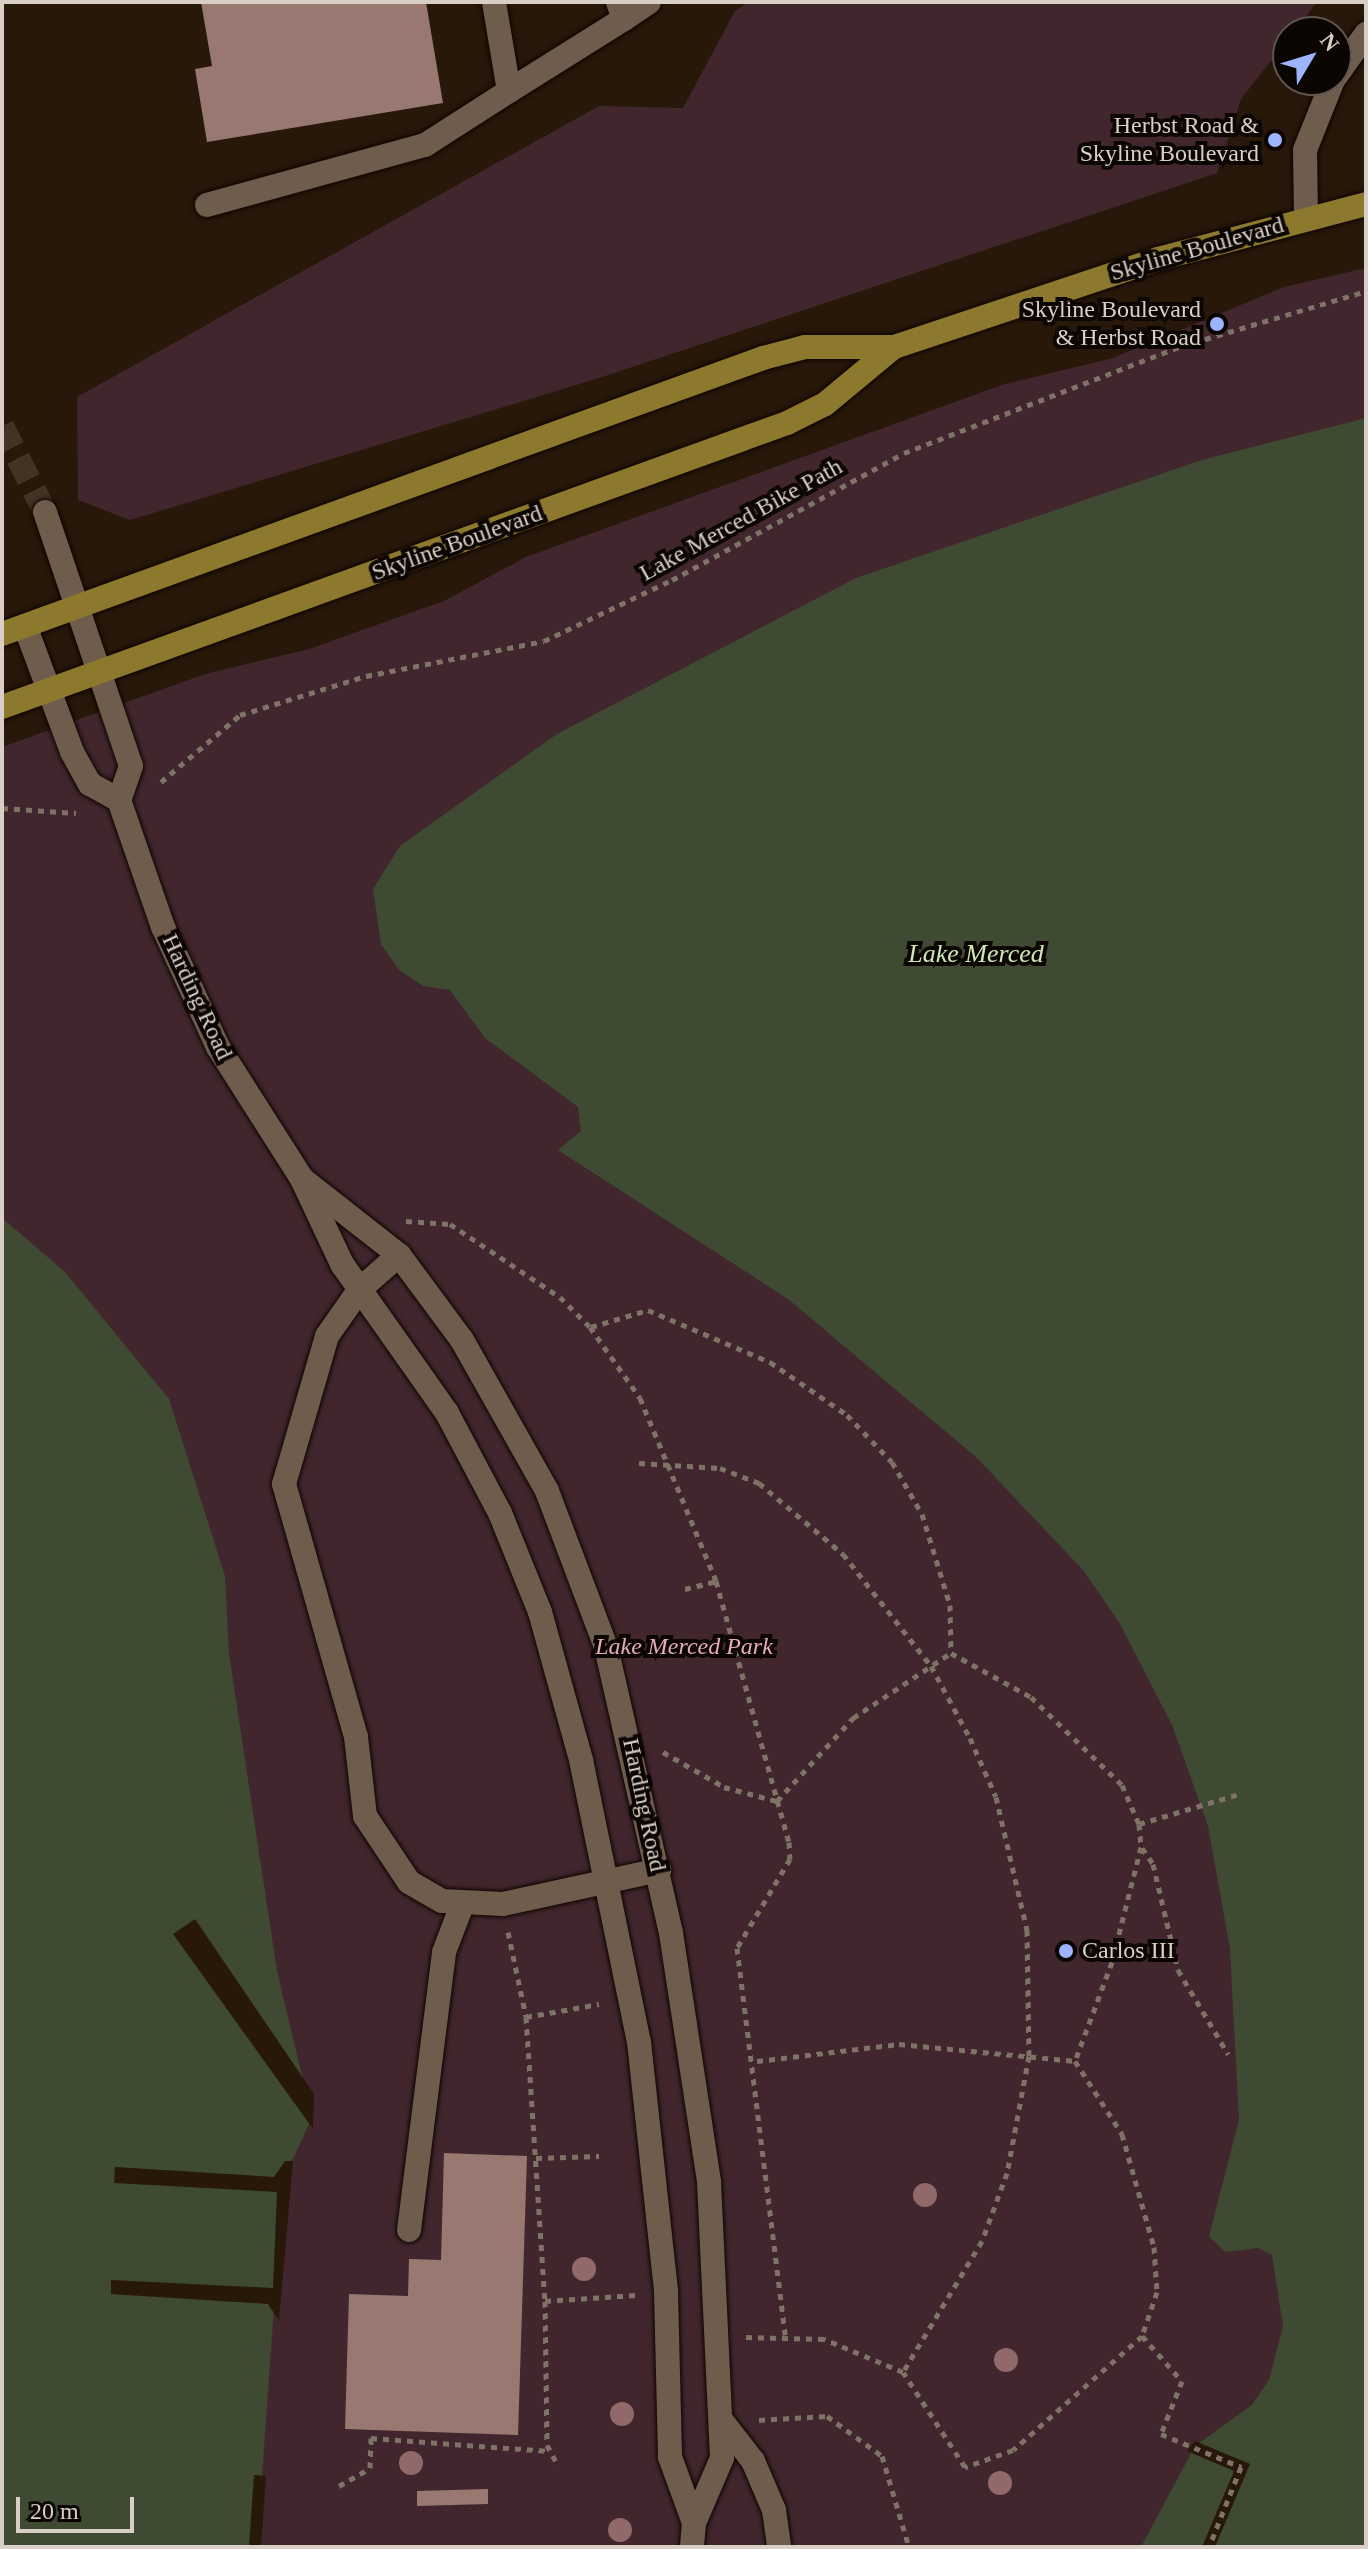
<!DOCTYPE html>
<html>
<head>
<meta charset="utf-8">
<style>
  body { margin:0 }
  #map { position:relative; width:1368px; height:2549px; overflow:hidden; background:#271809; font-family:Georgia,serif }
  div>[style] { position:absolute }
  .green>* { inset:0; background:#41272d }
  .water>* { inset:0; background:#3e4a32 }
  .pier>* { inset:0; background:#271809 }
  .building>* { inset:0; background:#987870 }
  .minor-tunnel>* { height:24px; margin-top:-12px; transform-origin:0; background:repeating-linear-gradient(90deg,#423325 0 24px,transparent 0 36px) }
  .path>* { height:5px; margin-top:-2.5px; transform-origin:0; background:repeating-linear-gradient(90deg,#7f7266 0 6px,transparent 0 12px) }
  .roads { filter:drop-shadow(0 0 2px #0f0400) drop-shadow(0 0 2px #0f0400) }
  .minor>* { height:24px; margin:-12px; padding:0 12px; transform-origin:12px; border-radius:12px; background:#6e5d4c }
  .major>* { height:24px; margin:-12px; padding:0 12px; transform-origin:12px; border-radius:12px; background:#8d792d }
  .trees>* { width:24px; height:24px; margin:-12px; border-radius:50%; background:#91696a }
  .dots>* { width:22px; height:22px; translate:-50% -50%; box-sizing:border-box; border:4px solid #0b0602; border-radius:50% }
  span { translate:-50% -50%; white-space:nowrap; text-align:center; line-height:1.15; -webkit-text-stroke:8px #0b0602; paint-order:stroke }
  .poi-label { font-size:24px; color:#d9cfc6 }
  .right { translate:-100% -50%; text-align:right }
  .left { translate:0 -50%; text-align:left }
  .street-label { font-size:24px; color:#d9cfc6 }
  .park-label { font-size:24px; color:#e7abb9; font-style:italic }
  .water-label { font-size:26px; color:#cfe7b5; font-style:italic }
  .frame { position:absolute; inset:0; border:4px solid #d9cfc6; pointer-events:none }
  .north { position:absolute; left:1272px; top:16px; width:80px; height:80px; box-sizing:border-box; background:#0b0602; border:2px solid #5d5650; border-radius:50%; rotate:52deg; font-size:22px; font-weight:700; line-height:32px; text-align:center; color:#d9cfc6 }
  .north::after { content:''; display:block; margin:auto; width:28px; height:36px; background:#9bb4fd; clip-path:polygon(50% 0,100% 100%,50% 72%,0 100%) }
  .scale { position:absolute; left:16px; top:2497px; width:118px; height:36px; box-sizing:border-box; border:4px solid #d9cfc6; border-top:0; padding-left:10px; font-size:24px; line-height:28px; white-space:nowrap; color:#d9cfc6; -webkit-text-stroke:6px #0b0602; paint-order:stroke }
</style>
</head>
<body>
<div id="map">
  <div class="green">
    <div style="clip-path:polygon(749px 2px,1317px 2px,1241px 99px,1217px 173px,596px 379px,130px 520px,78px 500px,77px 397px,599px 106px,683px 108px,735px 11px)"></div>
    <div style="clip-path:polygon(1366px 268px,1366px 2547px,2px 2547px,2px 747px,205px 674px,309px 649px,444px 601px,526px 557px,1002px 385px,1113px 358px,1284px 287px)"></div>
  </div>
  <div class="water">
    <div style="clip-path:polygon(1366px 418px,1366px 2547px,1141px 2547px,1195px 2446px,1252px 2405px,1269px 2380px,1283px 2326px,1272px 2255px,1258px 2248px,1225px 2252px,1209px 2236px,1239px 2120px,1230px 1949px,1208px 1826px,1172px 1725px,1119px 1622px,1083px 1570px,977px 1458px,788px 1299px,558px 1150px,581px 1131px,578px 1107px,485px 1038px,450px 990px,423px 986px,399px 970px,381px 944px,373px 889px,400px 846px,557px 734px,856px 578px,1202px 460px)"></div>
    <div style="clip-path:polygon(2px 1218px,65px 1272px,169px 1399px,225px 1576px,229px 1654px,277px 1971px,312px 2118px,283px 2180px,257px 2547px,2px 2547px)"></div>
  </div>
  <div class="pier">
    <div style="clip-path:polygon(195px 1919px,314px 2094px,313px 2129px,173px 1934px)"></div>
    <div style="clip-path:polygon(285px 2161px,293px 2161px,279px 2321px,268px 2304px,111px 2294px,111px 2280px,273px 2288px,277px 2192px,114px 2183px,115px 2167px,274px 2177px)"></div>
    <div style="clip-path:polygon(1195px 2441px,1250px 2464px,1215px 2547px,1202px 2547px,1234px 2471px,1187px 2451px)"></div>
    <div style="clip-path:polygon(254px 2475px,266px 2476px,261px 2547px,249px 2547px)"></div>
  </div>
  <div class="building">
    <div style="clip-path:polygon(201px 2px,426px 2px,443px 103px,207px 142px,195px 69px,212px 66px)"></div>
    <div style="clip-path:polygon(444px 2153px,527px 2156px,518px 2435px,345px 2429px,349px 2294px,408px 2296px,409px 2259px,441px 2260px)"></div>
    <div style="clip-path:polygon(488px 2489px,488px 2504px,417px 2506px,417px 2491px)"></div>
  </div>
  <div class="minor-tunnel">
    <div style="left:2px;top:426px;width:96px;rotate:63.4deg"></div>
  </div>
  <div class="path">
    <div style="left:161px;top:782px;width:104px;rotate:-40.3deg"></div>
    <div style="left:240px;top:715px;width:132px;rotate:-17.2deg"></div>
    <div style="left:366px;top:676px;width:181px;rotate:-11.1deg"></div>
    <div style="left:544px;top:641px;width:142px;rotate:-25.5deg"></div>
    <div style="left:672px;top:580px;width:264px;rotate:-28.7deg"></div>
    <div style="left:904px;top:453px;width:298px;rotate:-21.1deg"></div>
    <div style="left:1182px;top:346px;width:192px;rotate:-16.6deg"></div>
    <div style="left:2px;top:808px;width:74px;rotate:3.9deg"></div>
    <div style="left:406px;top:1221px;width:44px;rotate:3.9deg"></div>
    <div style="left:450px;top:1224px;width:132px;rotate:33.6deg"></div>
    <div style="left:560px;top:1297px;width:42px;rotate:45deg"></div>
    <div style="left:590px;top:1327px;width:87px;rotate:54.8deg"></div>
    <div style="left:640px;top:1398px;width:198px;rotate:67.4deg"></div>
    <div style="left:716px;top:1581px;width:271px;rotate:74.4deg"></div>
    <div style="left:789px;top:1842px;width:17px;rotate:87deg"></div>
    <div style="left:790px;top:1859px;width:104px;rotate:120.8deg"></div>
    <div style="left:737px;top:1948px;width:390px;rotate:82.9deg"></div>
    <div style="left:591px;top:1327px;width:59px;rotate:-16.6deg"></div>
    <div style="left:648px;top:1310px;width:133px;rotate:23.1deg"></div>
    <div style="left:770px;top:1362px;width:93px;rotate:34.5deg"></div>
    <div style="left:847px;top:1415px;width:65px;rotate:46.2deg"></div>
    <div style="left:892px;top:1462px;width:60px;rotate:60deg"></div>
    <div style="left:922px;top:1514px;width:95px;rotate:72.9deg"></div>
    <div style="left:950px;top:1605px;width:48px;rotate:88.8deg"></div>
    <div style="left:639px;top:1463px;width:81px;rotate:3.5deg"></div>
    <div style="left:720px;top:1468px;width:42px;rotate:21deg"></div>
    <div style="left:759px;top:1483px;width:110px;rotate:40.2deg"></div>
    <div style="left:843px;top:1554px;width:142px;rotate:51.8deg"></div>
    <div style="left:931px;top:1666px;width:82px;rotate:61.6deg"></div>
    <div style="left:970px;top:1738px;width:64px;rotate:66.2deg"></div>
    <div style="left:996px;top:1797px;width:137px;rotate:76.9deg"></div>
    <div style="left:1027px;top:1930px;width:126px;rotate:89.1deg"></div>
    <div style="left:1029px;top:2056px;width:119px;rotate:100.6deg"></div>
    <div style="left:1007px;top:2173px;width:72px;rotate:110.2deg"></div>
    <div style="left:982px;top:2241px;width:153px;rotate:121.1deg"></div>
    <div style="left:903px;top:2372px;width:86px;rotate:-157.3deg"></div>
    <div style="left:824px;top:2339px;width:78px;rotate:-178.5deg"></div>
    <div style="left:685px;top:1589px;width:32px;rotate:-14deg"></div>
    <div style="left:663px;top:1752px;width:70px;rotate:29.8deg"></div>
    <div style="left:724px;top:1787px;width:55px;rotate:14.8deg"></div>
    <div style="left:777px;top:1801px;width:113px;rotate:-47.5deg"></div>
    <div style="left:853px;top:1718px;width:118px;rotate:-33.6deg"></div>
    <div style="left:951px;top:1653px;width:91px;rotate:28.8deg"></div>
    <div style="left:1031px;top:1697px;width:127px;rotate:44deg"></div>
    <div style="left:1122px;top:1785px;width:43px;rotate:66.4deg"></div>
    <div style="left:1139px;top:1824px;width:23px;rotate:85deg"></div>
    <div style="left:1141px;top:1847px;width:119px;rotate:104.2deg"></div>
    <div style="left:1112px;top:1962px;width:106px;rotate:110.5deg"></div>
    <div style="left:1139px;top:1824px;width:104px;rotate:-16.7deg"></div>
    <div style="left:1142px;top:1848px;width:19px;rotate:55deg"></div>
    <div style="left:1153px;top:1864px;width:109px;rotate:76.7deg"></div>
    <div style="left:1178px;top:1970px;width:98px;rotate:59.2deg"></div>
    <div style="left:508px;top:1932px;width:87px;rotate:78deg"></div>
    <div style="left:526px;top:2017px;width:285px;rotate:86.2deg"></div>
    <div style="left:545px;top:2301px;width:144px;rotate:89.2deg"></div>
    <div style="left:547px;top:2445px;width:24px;rotate:62deg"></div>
    <div style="left:526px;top:2017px;width:74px;rotate:-10.1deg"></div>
    <div style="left:757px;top:2061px;width:143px;rotate:-6.8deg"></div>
    <div style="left:899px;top:2044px;width:177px;rotate:5.5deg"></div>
    <div style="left:1075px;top:2061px;width:87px;rotate:57.2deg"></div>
    <div style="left:1122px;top:2134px;width:117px;rotate:74.2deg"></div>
    <div style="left:1154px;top:2247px;width:45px;rotate:86.2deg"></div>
    <div style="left:1157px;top:2292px;width:46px;rotate:108.8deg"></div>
    <div style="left:1142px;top:2336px;width:172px;rotate:138.5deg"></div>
    <div style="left:1013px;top:2450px;width:51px;rotate:160.5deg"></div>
    <div style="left:965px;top:2467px;width:113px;rotate:-123.1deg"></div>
    <div style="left:536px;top:2158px;width:63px;rotate:-1.8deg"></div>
    <div style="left:545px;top:2301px;width:91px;rotate:-3.8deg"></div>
    <div style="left:1142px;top:2336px;width:60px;rotate:48.4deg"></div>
    <div style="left:1182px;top:2381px;width:57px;rotate:111.6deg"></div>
    <div style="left:1161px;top:2434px;width:87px;rotate:22.4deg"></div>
    <div style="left:1241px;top:2467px;width:86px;rotate:111.8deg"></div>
    <div style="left:759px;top:2420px;width:68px;rotate:-3.4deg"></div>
    <div style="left:827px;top:2416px;width:68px;rotate:36deg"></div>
    <div style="left:882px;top:2456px;width:95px;rotate:73.5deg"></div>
    <div style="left:339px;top:2486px;width:36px;rotate:-30deg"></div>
    <div style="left:370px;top:2468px;width:30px;rotate:-88deg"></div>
    <div style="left:371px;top:2438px;width:179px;rotate:4.2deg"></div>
  </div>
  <div class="roads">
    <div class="minor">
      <div style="left:618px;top:2px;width:18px;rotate:71deg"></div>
      <div style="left:624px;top:19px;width:30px;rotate:-34deg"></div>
      <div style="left:1336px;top:76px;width:52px;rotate:-54.5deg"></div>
      <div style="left:509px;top:91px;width:136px;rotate:-32.1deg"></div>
      <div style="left:207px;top:205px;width:226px;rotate:-15.4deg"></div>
      <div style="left:425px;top:145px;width:100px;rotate:-32.7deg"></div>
      <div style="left:509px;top:91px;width:90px;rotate:-99.6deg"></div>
      <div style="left:1306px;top:218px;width:68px;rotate:-90.8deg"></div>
      <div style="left:1305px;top:150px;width:75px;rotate:-68.2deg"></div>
      <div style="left:45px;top:512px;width:268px;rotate:71.3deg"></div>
      <div style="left:131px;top:766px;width:36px;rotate:109deg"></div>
      <div style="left:25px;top:626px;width:134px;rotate:69.5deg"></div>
      <div style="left:72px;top:752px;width:37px;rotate:61deg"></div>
      <div style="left:90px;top:784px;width:33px;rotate:29deg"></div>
      <div style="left:119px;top:800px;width:134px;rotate:70.9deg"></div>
      <div style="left:163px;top:927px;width:132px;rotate:65.4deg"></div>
      <div style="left:218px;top:1047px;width:156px;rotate:57.5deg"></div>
      <div style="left:302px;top:1179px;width:94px;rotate:64.8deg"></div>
      <div style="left:342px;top:1264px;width:182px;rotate:54.8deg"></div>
      <div style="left:447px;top:1413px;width:113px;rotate:62.1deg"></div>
      <div style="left:500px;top:1513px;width:107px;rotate:68deg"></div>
      <div style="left:540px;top:1612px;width:154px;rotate:74.5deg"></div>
      <div style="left:581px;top:1760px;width:288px;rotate:78.4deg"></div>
      <div style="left:639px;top:2042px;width:251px;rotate:83.8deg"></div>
      <div style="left:666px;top:2292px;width:165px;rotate:88.6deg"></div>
      <div style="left:670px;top:2457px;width:70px;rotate:70deg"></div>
      <div style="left:302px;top:1179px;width:123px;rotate:38.1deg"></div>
      <div style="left:399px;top:1255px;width:106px;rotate:53.5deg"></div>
      <div style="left:462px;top:1340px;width:173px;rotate:60.6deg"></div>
      <div style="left:547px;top:1491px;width:167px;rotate:69.3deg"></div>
      <div style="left:606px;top:1647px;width:293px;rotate:77.2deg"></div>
      <div style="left:671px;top:1933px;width:252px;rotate:81.3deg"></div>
      <div style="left:709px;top:2182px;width:276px;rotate:87.3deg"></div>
      <div style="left:722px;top:2458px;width:71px;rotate:113.3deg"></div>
      <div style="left:694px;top:2523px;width:24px;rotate:95deg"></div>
      <div style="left:399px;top:1255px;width:52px;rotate:138.9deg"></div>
      <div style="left:360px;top:1289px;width:57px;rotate:125.1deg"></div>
      <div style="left:327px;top:1336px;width:154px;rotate:106.2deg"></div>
      <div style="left:284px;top:1484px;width:263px;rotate:74.1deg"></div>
      <div style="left:356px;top:1737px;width:80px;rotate:83.5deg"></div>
      <div style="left:365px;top:1816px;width:79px;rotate:56.3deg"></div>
      <div style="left:409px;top:1882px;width:38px;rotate:30deg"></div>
      <div style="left:442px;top:1901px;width:61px;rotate:2.8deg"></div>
      <div style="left:503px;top:1904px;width:160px;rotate:-12.3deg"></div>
      <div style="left:409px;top:2230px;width:280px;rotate:-82.8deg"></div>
      <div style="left:444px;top:1952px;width:50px;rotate:-69deg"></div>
      <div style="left:722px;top:2421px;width:51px;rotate:52.2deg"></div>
      <div style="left:753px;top:2461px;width:53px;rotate:66.8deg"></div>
      <div style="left:774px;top:2510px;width:37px;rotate:82deg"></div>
    </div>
    <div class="major">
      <div style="left:2px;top:634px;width:810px;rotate:-19.93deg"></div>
      <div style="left:763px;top:358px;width:43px;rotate:-14.7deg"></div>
      <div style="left:805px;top:347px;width:89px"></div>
      <div style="left:894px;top:347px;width:278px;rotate:-18.4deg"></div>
      <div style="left:1158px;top:259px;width:215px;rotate:-14.8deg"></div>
      <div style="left:2px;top:707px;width:835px;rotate:-19.89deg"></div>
      <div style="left:787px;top:423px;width:42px;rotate:-26.6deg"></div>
      <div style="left:825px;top:404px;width:89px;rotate:-39.6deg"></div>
    </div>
  </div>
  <div class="trees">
    <div style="left:925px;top:2195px"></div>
    <div style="left:584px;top:2269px"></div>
    <div style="left:1006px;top:2360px"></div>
    <div style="left:622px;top:2414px"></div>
    <div style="left:411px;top:2463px"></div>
    <div style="left:1000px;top:2483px"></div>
    <div style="left:620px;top:2530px"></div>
  </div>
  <div class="dots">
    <div style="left:1275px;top:140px;background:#9bb4fd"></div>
    <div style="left:1217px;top:324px;background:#9bb4fd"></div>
    <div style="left:1066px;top:1951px;background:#9bb4fd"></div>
  </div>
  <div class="poi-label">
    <span class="right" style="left:1259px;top:140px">Herbst Road &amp;<br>Skyline Boulevard</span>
    <span class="right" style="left:1201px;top:324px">Skyline Boulevard<br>&amp; Herbst Road</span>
    <span class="left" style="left:1082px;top:1951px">Carlos III</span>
  </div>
  <div class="street-label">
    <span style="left:1197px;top:249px;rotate:-16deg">Skyline Boulevard</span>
    <span style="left:741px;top:520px;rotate:-29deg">Lake Merced Bike Path</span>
    <span style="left:457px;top:543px;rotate:-20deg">Skyline Boulevard</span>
    <span style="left:197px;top:997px;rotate:65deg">Harding Road</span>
    <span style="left:644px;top:1805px;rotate:78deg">Harding Road</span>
  </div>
  <div class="park-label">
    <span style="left:684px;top:1647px">Lake Merced Park</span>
  </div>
  <div class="water-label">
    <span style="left:976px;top:954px">Lake Merced</span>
  </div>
  <div class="frame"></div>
  <div class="north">N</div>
  <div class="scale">20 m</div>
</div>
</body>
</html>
